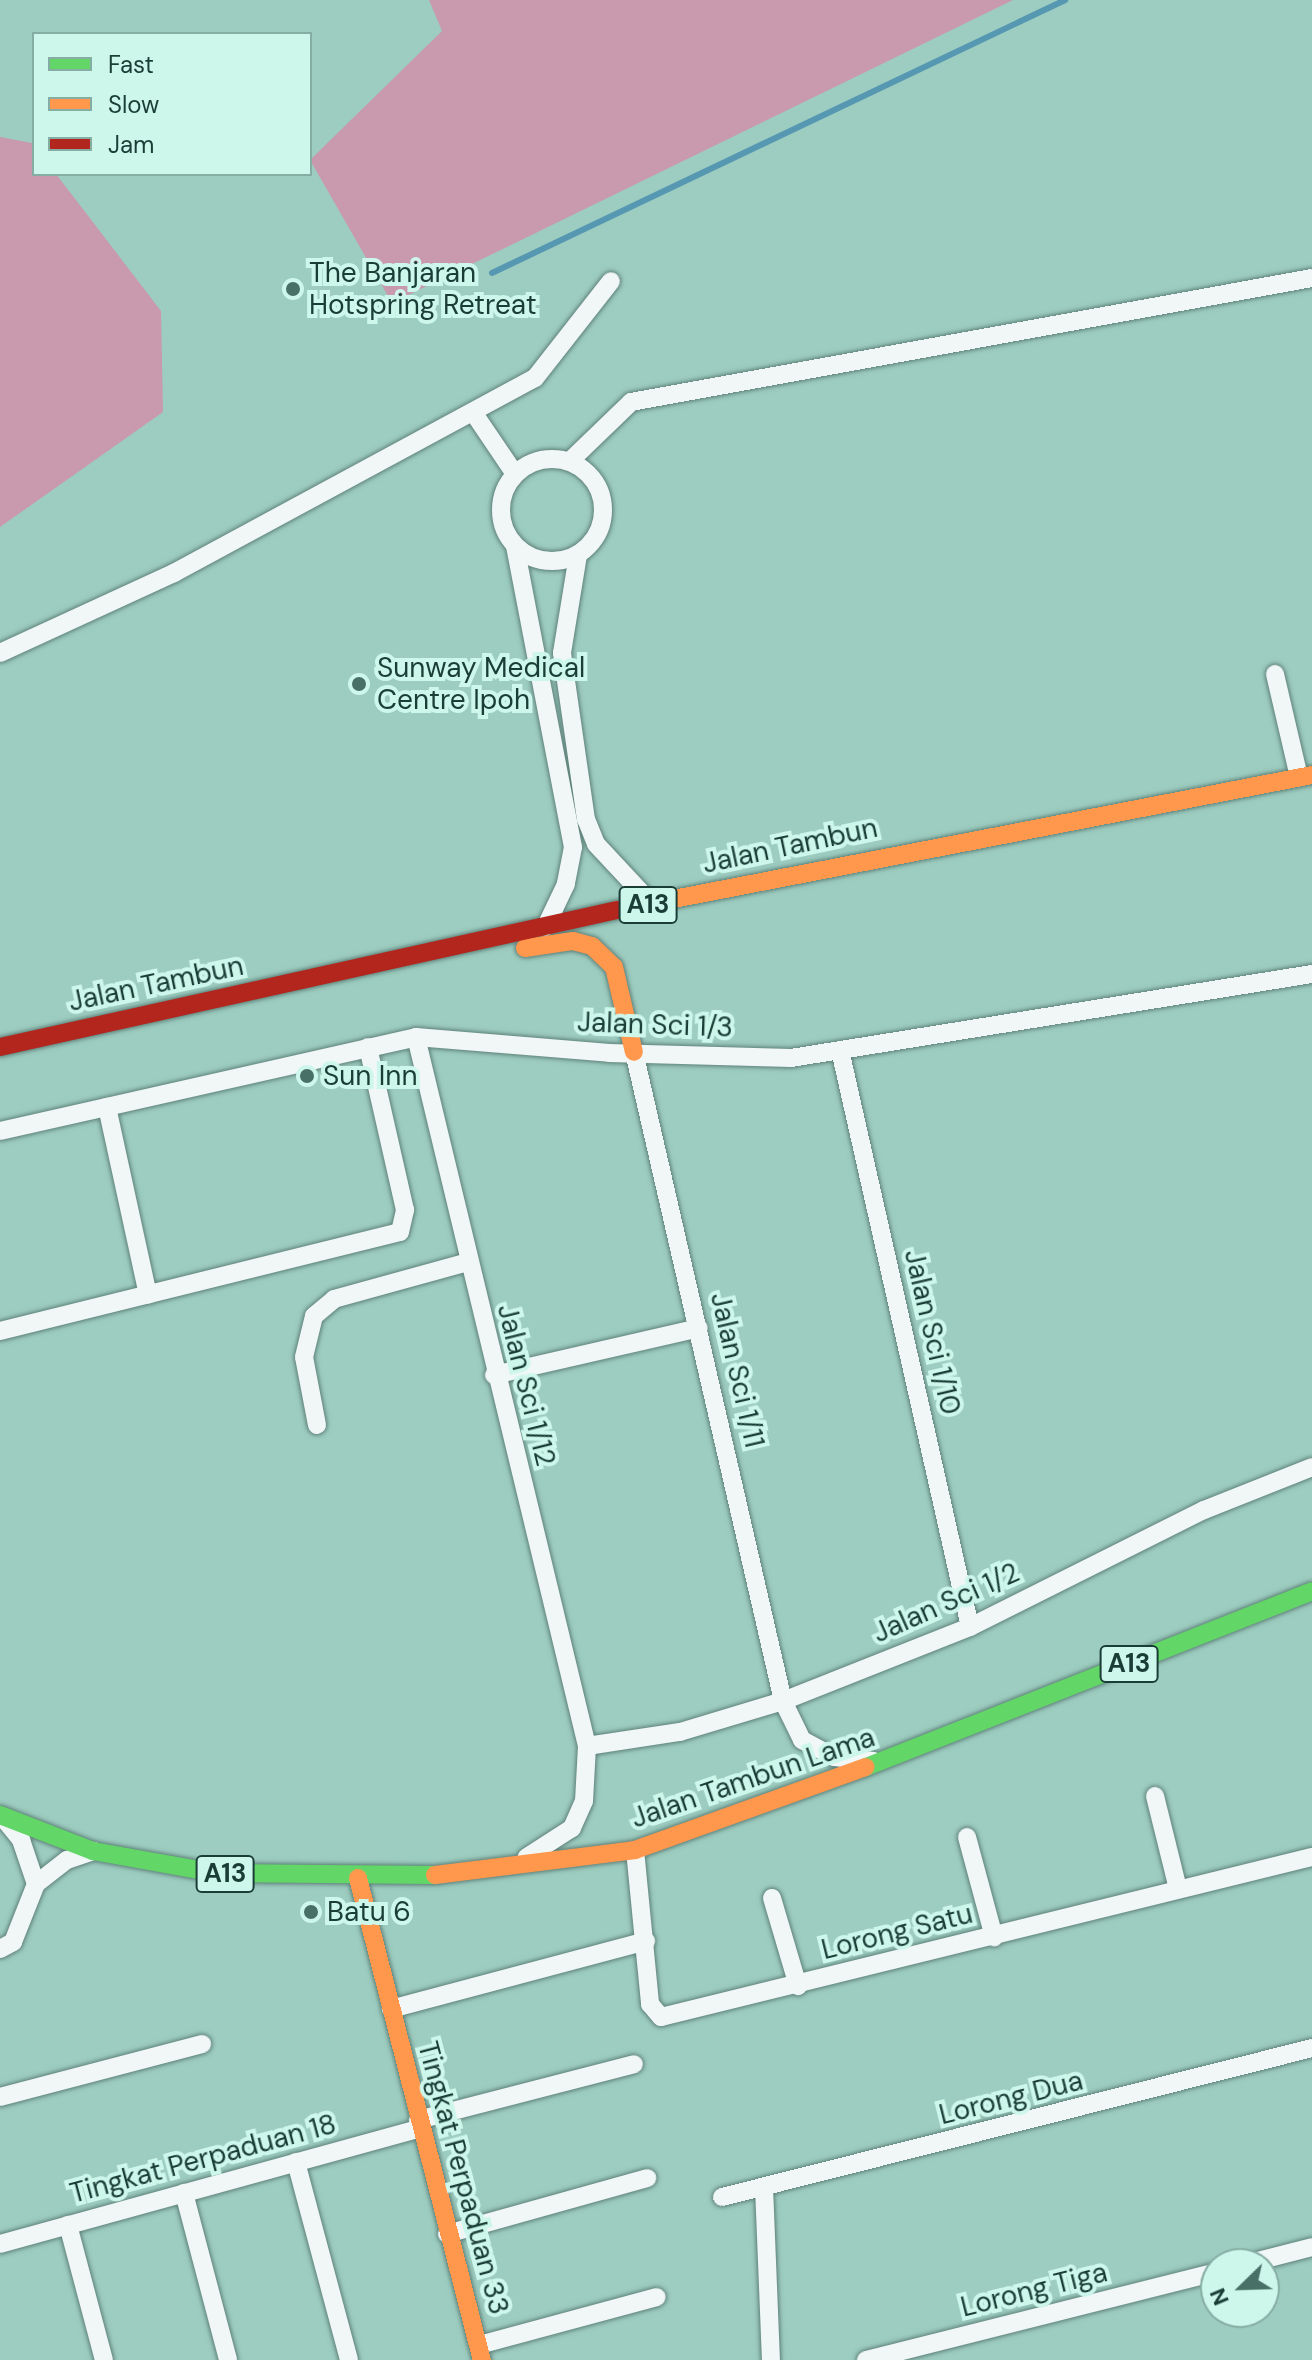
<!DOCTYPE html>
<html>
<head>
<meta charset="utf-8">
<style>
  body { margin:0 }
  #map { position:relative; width:1312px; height:2360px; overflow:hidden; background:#9dccc0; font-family:"DM Sans",sans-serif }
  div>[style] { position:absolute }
  .forest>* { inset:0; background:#c999ae }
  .stream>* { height:6px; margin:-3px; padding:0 3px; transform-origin:3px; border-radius:3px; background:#5698b2 }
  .roads { filter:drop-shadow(0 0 2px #5f827a) drop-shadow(0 0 2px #5f827a) }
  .street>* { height:18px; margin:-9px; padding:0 9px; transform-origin:9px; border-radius:9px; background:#f0f7f6 }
  .street>.ring { margin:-9px; padding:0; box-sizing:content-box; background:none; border:18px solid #f0f7f6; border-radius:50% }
  .fast>* { height:18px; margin:-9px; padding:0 9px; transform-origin:9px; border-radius:9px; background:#63d668 }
  .slow>* { height:18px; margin:-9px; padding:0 9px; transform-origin:9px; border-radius:9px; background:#ff974d }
  .jam>* { height:18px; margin:-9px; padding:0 9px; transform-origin:9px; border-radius:9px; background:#b3261e }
  .dots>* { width:22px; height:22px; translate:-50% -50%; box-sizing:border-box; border:4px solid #cef7ec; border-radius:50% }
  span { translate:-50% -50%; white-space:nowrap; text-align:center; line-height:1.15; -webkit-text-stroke:8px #cef7ec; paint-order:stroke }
  .shield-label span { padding:2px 6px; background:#cef7ec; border:2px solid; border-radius:6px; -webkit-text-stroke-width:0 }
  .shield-label { font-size:26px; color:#1a3e36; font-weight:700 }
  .poi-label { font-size:28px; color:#1a3e36 }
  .left { translate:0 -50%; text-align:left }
  .street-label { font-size:28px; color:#1a3e36 }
  .legend { position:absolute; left:32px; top:32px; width:280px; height:144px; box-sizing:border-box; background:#cef7ec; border:2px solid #86ada3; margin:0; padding:10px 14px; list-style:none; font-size:24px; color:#1a3e36 }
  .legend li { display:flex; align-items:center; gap:16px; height:40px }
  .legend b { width:40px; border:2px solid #86ada3 }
  .north { position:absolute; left:1200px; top:2248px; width:80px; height:80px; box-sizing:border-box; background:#cef7ec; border:2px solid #86ada3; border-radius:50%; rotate:247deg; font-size:22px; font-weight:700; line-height:32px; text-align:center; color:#1a3e36 }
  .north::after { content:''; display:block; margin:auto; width:28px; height:36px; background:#487066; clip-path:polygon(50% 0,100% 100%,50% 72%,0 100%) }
</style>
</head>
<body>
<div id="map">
  <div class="forest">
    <div style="clip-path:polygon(429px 0,1013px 0,392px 303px,310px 160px,442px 31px)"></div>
    <div style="clip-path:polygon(0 137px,32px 143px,34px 174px,56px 174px,161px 311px,163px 412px,0 527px)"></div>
  </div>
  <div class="stream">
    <div style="left:492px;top:273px;width:635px;rotate:-25.47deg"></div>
  </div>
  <div class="roads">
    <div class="street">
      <div style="left:473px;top:412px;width:75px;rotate:55.9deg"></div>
      <div class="ring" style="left:501px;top:459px;width:84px;height:84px"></div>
      <div style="left:570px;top:461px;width:85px;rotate:-44deg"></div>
      <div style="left:631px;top:402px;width:692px;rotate:-10.32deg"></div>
      <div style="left:515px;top:546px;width:307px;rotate:79.1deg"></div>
      <div style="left:573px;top:847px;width:38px;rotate:101deg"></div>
      <div style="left:566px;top:884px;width:47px;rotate:115.5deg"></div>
      <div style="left:578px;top:555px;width:99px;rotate:99.3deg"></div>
      <div style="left:562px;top:653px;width:168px;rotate:81.8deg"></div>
      <div style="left:586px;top:819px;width:27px;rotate:68deg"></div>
      <div style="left:596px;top:844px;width:82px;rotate:47deg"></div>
      <div style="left:0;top:653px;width:192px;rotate:-24.7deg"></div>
      <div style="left:174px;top:573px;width:410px;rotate:-28.4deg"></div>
      <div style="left:535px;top:378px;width:123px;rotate:-51.9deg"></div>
      <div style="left:1275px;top:674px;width:106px;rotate:76.9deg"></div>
      <div style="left:416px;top:1037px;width:729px;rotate:76.44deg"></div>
      <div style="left:587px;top:1746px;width:55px;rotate:93.1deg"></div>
      <div style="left:584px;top:1801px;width:30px;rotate:114deg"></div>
      <div style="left:572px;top:1828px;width:54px;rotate:147.2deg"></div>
      <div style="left:840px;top:1050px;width:591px;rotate:77.3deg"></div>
      <div style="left:634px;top:1052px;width:666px;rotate:77.07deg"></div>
      <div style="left:783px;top:1701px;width:43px;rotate:64deg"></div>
      <div style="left:802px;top:1740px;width:36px;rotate:28deg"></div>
      <div style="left:834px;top:1757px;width:40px;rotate:5.7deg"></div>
      <div style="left:107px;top:1107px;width:192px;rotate:77.7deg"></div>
      <div style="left:0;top:1131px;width:426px;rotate:-12.7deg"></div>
      <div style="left:416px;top:1037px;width:194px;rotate:4.7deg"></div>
      <div style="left:609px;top:1053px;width:182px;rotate:1.6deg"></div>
      <div style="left:791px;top:1058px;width:528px;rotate:-9.16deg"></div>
      <div style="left:0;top:1331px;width:412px;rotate:-13.9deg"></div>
      <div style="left:400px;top:1232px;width:23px;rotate:-77deg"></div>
      <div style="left:405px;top:1210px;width:167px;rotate:-102.8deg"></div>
      <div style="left:494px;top:1375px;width:210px;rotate:-12.9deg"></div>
      <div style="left:317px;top:1425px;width:69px;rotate:-100.8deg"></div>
      <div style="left:304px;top:1357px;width:42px;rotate:-76.3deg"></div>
      <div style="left:314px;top:1316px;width:26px;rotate:-40deg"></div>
      <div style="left:334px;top:1299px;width:139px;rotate:-15.4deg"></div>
      <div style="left:587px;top:1746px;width:94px;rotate:-8.6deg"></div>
      <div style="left:680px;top:1732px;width:108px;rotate:-16.8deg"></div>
      <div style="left:783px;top:1701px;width:201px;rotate:-21.6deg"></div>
      <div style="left:970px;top:1627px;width:262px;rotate:-26.6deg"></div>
      <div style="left:1204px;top:1510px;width:116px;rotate:-21.7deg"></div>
      <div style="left:1155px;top:1796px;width:96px;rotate:76.1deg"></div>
      <div style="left:5px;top:1820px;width:26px;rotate:51deg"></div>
      <div style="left:21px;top:1840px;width:46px;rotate:71.2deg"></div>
      <div style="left:967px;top:1837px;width:104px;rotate:74.9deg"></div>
      <div style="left:635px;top:1850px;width:155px;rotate:84.4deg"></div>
      <div style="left:650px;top:2004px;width:17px;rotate:50deg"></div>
      <div style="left:661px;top:2017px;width:670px;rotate:-13.81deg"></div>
      <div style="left:772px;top:1898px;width:92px;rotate:73.5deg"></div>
      <div style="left:0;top:1949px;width:15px;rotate:-28deg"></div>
      <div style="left:13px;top:1942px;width:62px;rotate:-68.4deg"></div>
      <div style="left:36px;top:1884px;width:39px;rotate:-38deg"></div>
      <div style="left:67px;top:1860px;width:28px;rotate:-19deg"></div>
      <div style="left:391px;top:2009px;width:264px;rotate:-14.9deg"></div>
      <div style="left:0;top:2097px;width:209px;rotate:-14.7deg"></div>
      <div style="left:418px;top:2120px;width:223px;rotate:-14.5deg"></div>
      <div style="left:296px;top:2162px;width:205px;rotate:75deg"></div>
      <div style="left:764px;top:2187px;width:173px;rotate:87.7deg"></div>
      <div style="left:184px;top:2193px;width:173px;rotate:75.2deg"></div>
      <div style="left:722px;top:2197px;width:609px;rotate:-14.17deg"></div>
      <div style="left:68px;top:2225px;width:140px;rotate:75.1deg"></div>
      <div style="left:447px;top:2234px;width:208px;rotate:-15.6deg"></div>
      <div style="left:0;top:2244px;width:437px;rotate:-15.4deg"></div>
      <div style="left:1246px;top:2264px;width:68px;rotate:-14.4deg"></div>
      <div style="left:479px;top:2345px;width:184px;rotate:-15.1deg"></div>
      <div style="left:866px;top:2360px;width:361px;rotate:-14.1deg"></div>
    </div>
    <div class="fast">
      <div style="left:866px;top:1767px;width:479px;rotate:-21.5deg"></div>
      <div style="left:0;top:1815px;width:100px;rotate:21.2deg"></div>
      <div style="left:93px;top:1851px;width:124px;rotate:10.2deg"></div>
      <div style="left:215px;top:1873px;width:220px;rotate:0.5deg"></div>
    </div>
    <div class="slow">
      <div style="left:617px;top:910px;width:708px;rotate:-10.99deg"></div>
      <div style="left:525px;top:948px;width:49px;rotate:-8.3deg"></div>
      <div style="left:573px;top:941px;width:20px;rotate:15deg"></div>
      <div style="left:592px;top:946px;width:30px;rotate:44deg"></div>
      <div style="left:614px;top:967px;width:87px;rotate:76.8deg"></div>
      <div style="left:435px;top:1875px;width:202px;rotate:-7.1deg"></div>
      <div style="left:635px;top:1850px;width:245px;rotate:-19.8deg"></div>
      <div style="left:358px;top:1878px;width:498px;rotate:75.6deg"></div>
    </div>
    <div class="jam">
      <div style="left:0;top:1047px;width:632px;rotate:-12.52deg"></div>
    </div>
  </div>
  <div class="dots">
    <div style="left:293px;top:289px;background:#487066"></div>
    <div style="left:359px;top:684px;background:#487066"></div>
    <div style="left:307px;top:1076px;background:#487066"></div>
    <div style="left:311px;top:1912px;background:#487066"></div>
  </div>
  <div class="shield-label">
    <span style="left:648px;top:905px">A13</span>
    <span style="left:1129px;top:1664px">A13</span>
    <span style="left:225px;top:1874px">A13</span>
  </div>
  <div class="poi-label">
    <span class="left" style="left:309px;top:289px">The Banjaran<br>Hotspring Retreat</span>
    <span class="left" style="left:377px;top:684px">Sunway Medical<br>Centre Ipoh</span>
    <span class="left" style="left:323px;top:1076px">Sun Inn</span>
    <span class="left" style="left:327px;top:1912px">Batu 6</span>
  </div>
  <div class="street-label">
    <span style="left:790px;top:846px;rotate:-12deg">Jalan Tambun</span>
    <span style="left:156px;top:984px;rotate:-12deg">Jalan Tambun</span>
    <span style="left:655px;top:1025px;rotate:2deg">Jalan Sci 1/3</span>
    <span style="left:932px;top:1332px;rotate:77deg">Jalan Sci 1/10</span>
    <span style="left:737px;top:1370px;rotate:77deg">Jalan Sci 1/11</span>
    <span style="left:526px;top:1385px;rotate:76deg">Jalan Sci 1/12</span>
    <span style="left:946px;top:1603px;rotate:-24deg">Jalan Sci 1/2</span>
    <span style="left:753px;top:1778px;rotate:-19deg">Jalan Tambun Lama</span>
    <span style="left:897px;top:1932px;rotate:-14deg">Lorong Satu</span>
    <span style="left:1011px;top:2098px;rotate:-14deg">Lorong Dua</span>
    <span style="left:203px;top:2159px;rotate:-15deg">Tingkat Perpaduan 18</span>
    <span style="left:463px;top:2178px;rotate:75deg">Tingkat Perpaduan 33</span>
    <span style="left:1034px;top:2290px;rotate:-14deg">Lorong Tiga</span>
  </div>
  <ul class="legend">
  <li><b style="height:10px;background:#63d668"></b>Fast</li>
  <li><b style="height:10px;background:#ff974d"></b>Slow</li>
  <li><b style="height:10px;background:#b3261e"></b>Jam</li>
  </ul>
  <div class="north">N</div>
</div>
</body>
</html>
